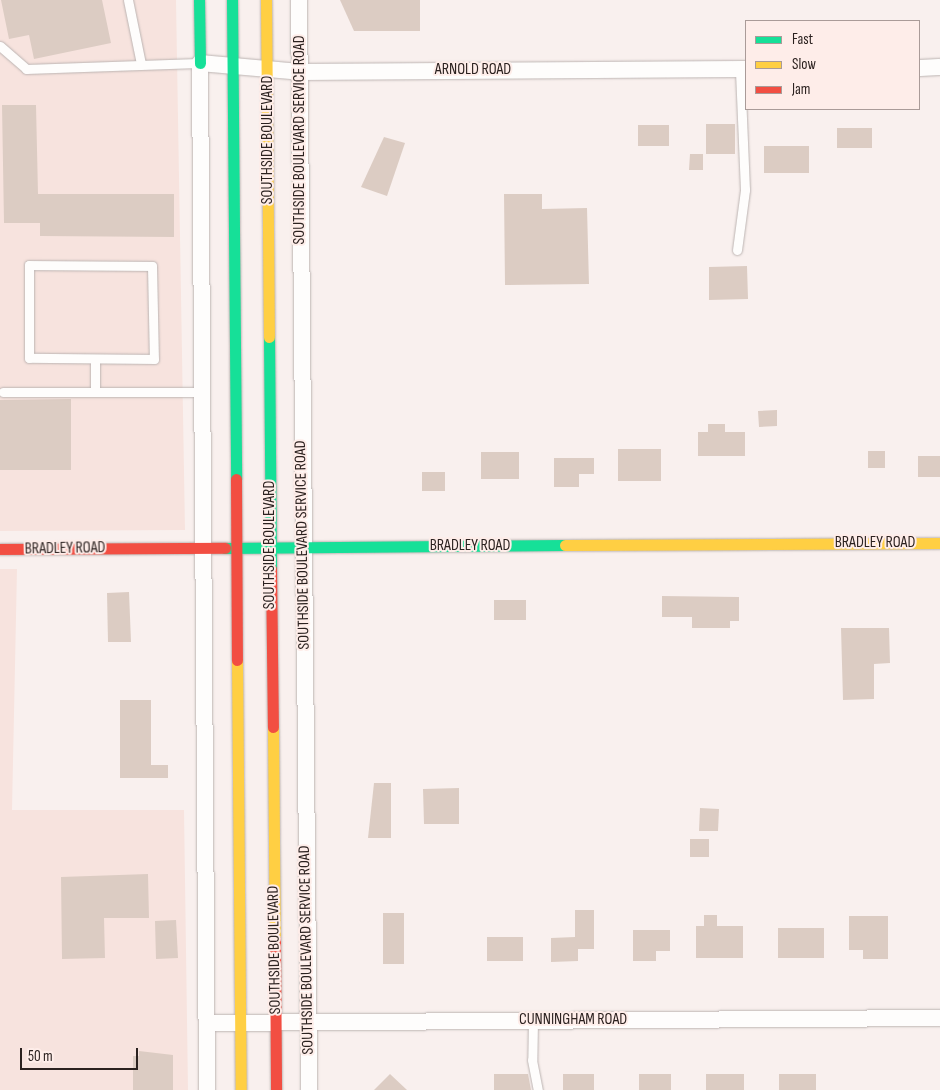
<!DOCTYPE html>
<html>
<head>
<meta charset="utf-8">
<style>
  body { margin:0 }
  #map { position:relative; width:940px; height:1090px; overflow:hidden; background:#f9f0ee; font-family:"Sofia Sans Condensed",sans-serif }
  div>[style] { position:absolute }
  .built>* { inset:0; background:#f7e3de }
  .building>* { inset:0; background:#dcccc3 }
  .roads { filter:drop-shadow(0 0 1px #bcb4b2) drop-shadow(0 0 1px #bcb4b2) }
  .lane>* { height:9px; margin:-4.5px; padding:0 4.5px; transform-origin:4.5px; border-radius:4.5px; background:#fefdfc }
  .street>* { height:16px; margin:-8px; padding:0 8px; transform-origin:8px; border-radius:8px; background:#fefdfc }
  .fast>* { height:11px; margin:-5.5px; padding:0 5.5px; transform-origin:5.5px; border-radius:5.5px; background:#16e098 }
  .slow>* { height:11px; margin:-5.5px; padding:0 5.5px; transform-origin:5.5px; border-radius:5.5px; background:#ffcf43 }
  .jam>* { height:11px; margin:-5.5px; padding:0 5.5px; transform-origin:5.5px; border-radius:5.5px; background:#f24e42 }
  span { translate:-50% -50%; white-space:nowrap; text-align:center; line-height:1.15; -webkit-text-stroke:4px #feede9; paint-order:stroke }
  .street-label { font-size:16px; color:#2b211f }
  .legend { position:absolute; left:745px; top:20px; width:175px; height:90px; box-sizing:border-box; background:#feede9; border:1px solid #aa9b98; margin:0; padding:6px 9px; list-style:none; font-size:15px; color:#2b211f }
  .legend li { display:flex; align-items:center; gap:10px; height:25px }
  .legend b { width:25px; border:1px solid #aa9b98 }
  .scale { position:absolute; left:20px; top:1048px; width:118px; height:22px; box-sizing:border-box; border:2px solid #2b211f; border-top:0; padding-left:6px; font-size:15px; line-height:18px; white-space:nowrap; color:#2b211f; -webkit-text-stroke:4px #feede9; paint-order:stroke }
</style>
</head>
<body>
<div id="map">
  <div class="built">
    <div style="clip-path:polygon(0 0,176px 0,185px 530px,0 531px)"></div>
    <div style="clip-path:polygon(0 569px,17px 569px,12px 810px,184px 810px,188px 1090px,0 1090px)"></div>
  </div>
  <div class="building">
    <div style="clip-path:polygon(1px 0,102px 0,111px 43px,34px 59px,29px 35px,9px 39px)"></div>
    <div style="clip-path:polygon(340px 0,420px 0,420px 31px,354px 31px)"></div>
    <div style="clip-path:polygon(2px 105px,36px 105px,38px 194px,174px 194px,174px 237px,40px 236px,40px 223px,4px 223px)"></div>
    <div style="clip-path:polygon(706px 124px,735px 124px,735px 154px,706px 154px)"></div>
    <div style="clip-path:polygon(638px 125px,669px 125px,669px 146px,638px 146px)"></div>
    <div style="clip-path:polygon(837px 128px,872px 128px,872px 148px,837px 148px)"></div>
    <div style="clip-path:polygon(384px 137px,405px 143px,387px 196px,361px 187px)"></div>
    <div style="clip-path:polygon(764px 146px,809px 146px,809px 173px,764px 173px)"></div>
    <div style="clip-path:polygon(690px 154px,703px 154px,703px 170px,689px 170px)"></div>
    <div style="clip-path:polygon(504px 194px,542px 194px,542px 209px,587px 208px,589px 284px,505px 285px)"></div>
    <div style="clip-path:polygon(747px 266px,748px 299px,709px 300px,709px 267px)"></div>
    <div style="clip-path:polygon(71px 399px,71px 470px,0 470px,0 400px)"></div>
    <div style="clip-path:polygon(777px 410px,777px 426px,759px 427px,758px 411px)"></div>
    <div style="clip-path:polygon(708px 424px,725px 424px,725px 432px,745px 432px,745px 456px,698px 456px,698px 432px,708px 432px)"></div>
    <div style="clip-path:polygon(618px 449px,661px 449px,661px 481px,618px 481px)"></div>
    <div style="clip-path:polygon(868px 451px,885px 451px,885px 468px,868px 468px)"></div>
    <div style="clip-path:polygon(481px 452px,519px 452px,519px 479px,481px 479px)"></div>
    <div style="clip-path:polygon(918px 456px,940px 456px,940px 477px,918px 477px)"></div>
    <div style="clip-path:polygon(554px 458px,594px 458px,594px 474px,579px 474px,579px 487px,554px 487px)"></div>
    <div style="clip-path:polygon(422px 472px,445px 472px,445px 491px,422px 491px)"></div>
    <div style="clip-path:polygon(129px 592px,131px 642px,108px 642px,107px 593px)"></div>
    <div style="clip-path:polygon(662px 596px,739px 597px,739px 621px,730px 621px,730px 628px,692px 628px,692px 617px,662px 617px)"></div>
    <div style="clip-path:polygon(494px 600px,526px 600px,526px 620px,494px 620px)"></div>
    <div style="clip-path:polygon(841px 628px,889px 628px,890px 663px,874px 664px,874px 699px,843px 700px)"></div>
    <div style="clip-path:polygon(120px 700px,151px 700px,151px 765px,168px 765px,168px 778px,120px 778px)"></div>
    <div style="clip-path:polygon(374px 783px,391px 783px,391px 838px,368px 838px)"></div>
    <div style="clip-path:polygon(459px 788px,459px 824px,424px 824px,423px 789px)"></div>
    <div style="clip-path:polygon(700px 808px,719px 809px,718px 831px,699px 831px)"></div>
    <div style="clip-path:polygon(690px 839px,709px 839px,709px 857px,690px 857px)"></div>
    <div style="clip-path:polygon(148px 874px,149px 918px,104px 918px,105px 958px,62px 959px,61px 877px)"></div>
    <div style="clip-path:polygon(575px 910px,594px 910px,594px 949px,578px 949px,578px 961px,551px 962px,551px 938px,575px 937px)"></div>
    <div style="clip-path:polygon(383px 913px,404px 913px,404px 964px,383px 964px)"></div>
    <div style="clip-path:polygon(704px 915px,717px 915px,717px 926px,743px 926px,743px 958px,696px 958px,696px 926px,704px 926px)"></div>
    <div style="clip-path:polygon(849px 916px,888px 916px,888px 959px,863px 959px,863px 950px,849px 950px)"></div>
    <div style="clip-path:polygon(176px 920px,178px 958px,156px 959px,155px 921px)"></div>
    <div style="clip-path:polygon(778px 928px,824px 928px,824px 958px,778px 958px)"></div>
    <div style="clip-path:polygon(633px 930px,670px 930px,670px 951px,656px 951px,656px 961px,633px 961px)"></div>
    <div style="clip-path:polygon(487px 937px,523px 937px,523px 961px,487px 961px)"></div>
    <div style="clip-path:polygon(139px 1051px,173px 1055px,173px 1090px,133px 1090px,133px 1056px,139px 1056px)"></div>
    <div style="clip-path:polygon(390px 1074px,407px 1090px,374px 1090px)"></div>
    <div style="clip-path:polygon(494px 1074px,528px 1074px,531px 1090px,494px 1090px)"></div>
    <div style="clip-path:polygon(563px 1074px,594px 1074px,594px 1090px,563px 1090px)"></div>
    <div style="clip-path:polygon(639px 1074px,671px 1074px,671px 1090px,639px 1090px)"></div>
    <div style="clip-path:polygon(706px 1074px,744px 1074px,744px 1090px,706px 1090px)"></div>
    <div style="clip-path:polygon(779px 1074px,816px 1074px,816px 1090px,779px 1090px)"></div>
  </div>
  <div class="roads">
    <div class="lane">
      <div style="left:128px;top:0;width:65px;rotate:78.5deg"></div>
      <div style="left:0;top:46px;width:35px;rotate:41deg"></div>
      <div style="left:26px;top:69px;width:172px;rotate:-2deg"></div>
      <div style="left:737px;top:250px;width:61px;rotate:-82.4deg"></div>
      <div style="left:745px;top:190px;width:121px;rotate:-92.4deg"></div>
      <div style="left:29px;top:265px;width:123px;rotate:0.5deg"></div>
      <div style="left:152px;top:266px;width:93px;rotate:88.8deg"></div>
      <div style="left:154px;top:359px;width:125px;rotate:-179.5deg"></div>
      <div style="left:29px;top:358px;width:93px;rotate:-90deg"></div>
      <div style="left:95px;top:359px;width:33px;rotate:90deg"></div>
      <div style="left:3px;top:392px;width:199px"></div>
      <div style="left:533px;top:1021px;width:39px;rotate:91deg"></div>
      <div style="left:532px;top:1060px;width:31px;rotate:79deg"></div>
    </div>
    <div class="street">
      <div style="left:299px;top:0;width:1090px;rotate:89.47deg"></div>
      <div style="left:919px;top:68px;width:21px;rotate:-3deg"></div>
      <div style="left:207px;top:1023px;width:733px;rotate:-0.39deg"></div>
      <div style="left:207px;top:1090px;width:1027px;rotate:-90.39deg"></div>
      <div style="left:200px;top:63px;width:100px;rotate:5.1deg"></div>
      <div style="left:300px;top:72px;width:446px;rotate:-0.4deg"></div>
    </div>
    <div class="fast">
      <div style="left:199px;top:0;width:63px;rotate:89.1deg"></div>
      <div style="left:232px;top:0;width:479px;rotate:89.5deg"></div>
      <div style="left:269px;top:337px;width:232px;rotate:89.5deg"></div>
      <div style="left:225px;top:548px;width:340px;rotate:-0.5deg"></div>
    </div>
    <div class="slow">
      <div style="left:266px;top:0;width:337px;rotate:89.5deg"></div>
      <div style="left:565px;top:545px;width:375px;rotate:-0.3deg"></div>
      <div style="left:237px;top:660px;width:430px;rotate:89.5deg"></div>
      <div style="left:273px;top:727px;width:212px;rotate:89.5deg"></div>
    </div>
    <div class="jam">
      <div style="left:236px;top:479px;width:181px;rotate:89.7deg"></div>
      <div style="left:0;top:549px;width:225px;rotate:-0.3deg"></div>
      <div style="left:271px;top:569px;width:158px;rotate:89.3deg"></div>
      <div style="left:275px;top:939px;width:151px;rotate:89.6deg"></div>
    </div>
  </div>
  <div class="street-label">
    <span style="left:473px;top:70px">ARNOLD ROAD</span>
    <span style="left:268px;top:140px;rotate:-90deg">SOUTHSIDE BOULEVARD</span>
    <span style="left:300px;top:140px;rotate:-90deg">SOUTHSIDE BOULEVARD SERVICE ROAD</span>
    <span style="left:875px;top:543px">BRADLEY ROAD</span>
    <span style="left:270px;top:545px;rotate:-90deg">SOUTHSIDE BOULEVARD</span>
    <span style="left:303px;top:545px;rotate:-91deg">SOUTHSIDE BOULEVARD SERVICE ROAD</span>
    <span style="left:470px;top:546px">BRADLEY ROAD</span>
    <span style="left:65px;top:549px;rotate:-1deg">BRADLEY ROAD</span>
    <span style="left:275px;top:950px;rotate:-91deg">SOUTHSIDE BOULEVARD</span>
    <span style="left:307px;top:950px;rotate:-91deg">SOUTHSIDE BOULEVARD SERVICE ROAD</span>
    <span style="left:573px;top:1020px">CUNNINGHAM ROAD</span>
  </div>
  <ul class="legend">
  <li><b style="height:6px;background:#16e098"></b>Fast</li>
  <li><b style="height:6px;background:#ffcf43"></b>Slow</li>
  <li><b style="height:6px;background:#f24e42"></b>Jam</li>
  </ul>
  <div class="scale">50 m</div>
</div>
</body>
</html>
